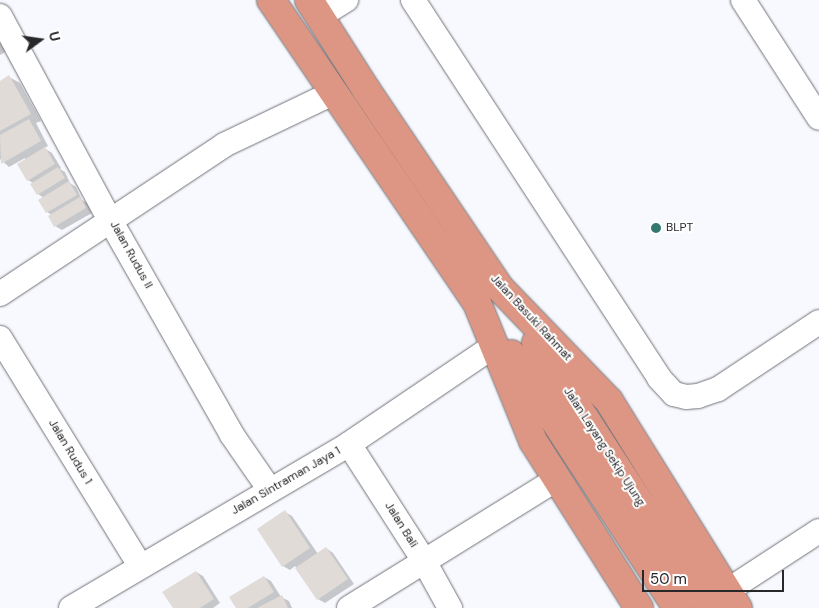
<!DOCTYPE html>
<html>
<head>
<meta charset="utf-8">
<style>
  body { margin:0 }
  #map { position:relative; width:819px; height:608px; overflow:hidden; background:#f8f9fe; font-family:"DM Sans",sans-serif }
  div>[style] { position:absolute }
  .shadow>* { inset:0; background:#0003 }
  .building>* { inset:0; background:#e0dbd6 }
  .roads { filter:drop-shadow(0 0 1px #717278) drop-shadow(0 0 1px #717278) }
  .minor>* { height:24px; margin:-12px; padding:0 12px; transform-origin:12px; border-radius:12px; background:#fff }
  .highway>* { height:28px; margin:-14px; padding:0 14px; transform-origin:14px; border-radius:14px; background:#dd9683 }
  .dots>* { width:14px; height:14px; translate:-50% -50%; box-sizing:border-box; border:2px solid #fff; border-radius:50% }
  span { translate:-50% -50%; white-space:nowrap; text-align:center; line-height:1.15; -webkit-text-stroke:4px #fff; paint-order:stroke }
  .poi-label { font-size:12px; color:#28282b }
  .left { translate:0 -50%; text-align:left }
  .street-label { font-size:12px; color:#28282b }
  .north { position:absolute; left:15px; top:15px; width:50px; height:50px; -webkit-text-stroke:4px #fff; paint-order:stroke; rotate:76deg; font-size:14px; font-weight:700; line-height:20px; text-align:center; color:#28282b }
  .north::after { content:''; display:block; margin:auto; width:18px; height:22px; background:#28282b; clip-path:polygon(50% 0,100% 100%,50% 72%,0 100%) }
  .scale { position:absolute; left:642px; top:570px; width:142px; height:22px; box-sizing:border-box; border:2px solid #28282b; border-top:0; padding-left:6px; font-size:15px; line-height:18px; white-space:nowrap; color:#28282b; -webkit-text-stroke:4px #fff; paint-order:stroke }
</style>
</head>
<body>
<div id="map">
  <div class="shadow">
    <div style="clip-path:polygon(0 26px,13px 48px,0 55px)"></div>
    <div style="clip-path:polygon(9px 77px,20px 83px,41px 121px,36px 123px,48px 146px,44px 148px,52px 153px,61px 168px,60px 169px,65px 172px,70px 183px,76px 187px,82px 200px,87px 203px,92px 213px,62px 230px,55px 226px,52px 215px,47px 212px,40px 200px,44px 198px,38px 194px,33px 183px,28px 180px,25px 158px,9px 167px,0 159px,0 82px)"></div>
    <div style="clip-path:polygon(285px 512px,292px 516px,318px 554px,326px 548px,333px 553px,354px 584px,325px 603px,318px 599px,295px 566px,290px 570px,283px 566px)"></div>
    <div style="clip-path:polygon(196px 572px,203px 576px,220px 603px,213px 608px,174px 608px)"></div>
    <div style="clip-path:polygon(264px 577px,271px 581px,281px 597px,289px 601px,292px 608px,237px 608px)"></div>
  </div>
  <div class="building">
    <div style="clip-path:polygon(9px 75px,31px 114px,0 131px,0 81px)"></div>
    <div style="clip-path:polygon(29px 119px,41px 141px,1px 164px,0 135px)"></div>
    <div style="clip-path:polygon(45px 147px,55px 164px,27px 181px,17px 164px)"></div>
    <div style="clip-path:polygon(58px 167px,65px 178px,37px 195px,30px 184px)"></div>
    <div style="clip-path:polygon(69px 181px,77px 195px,46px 213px,38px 200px)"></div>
    <div style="clip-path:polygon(80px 197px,86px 208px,54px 227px,48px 216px)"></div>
    <div style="clip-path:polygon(285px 510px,310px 548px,282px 567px,257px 529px)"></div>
    <div style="clip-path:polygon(326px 547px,348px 579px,317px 600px,295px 568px)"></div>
    <div style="clip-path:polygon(196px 571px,214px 599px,200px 608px,173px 608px,162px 592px)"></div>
    <div style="clip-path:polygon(264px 576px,274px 592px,248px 608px,236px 608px,229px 597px)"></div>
    <div style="clip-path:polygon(282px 595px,288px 608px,257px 608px)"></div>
  </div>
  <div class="roads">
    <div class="minor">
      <div style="left:413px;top:0;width:451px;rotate:56.9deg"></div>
      <div style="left:659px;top:378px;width:22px;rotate:47deg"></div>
      <div style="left:674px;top:394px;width:12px;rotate:14deg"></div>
      <div style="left:686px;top:397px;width:12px;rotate:-5deg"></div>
      <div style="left:698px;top:396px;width:21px;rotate:-19deg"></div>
      <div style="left:718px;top:389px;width:121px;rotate:-33.6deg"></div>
      <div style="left:743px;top:0;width:140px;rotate:57.2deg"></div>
      <div style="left:0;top:16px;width:232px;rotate:61.7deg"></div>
      <div style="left:110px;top:220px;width:247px;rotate:60.4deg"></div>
      <div style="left:232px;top:435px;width:67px;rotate:55.4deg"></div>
      <div style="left:320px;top:16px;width:31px;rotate:-32deg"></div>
      <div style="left:0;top:294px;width:269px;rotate:-33.6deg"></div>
      <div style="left:224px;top:145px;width:121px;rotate:-25.5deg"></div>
      <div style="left:0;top:338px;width:268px;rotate:58.4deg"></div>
      <div style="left:349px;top:444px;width:139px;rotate:57.3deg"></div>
      <div style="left:424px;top:561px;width:54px;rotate:61deg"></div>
      <div style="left:727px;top:591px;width:110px;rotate:-33.1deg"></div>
      <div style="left:71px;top:608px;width:323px;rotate:-30.5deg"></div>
      <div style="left:349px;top:444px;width:176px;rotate:-34.1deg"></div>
      <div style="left:349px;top:608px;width:245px;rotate:-31.8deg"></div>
    </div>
    <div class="highway">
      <div style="left:271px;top:0;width:366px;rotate:55.8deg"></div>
      <div style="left:477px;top:303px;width:149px;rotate:67.9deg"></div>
      <div style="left:533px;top:441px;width:198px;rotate:57.6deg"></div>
      <div style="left:309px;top:0;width:108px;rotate:57.5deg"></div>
      <div style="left:367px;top:91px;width:236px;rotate:56deg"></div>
      <div style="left:499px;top:287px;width:158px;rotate:46deg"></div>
      <div style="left:609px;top:401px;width:244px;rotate:58.1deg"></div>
      <div style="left:536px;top:343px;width:316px;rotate:57deg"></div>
      <div style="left:511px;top:354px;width:303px;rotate:56.8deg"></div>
    </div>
  </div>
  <div class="dots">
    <div style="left:656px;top:228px;background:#32786e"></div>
  </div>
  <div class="poi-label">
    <span class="left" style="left:666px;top:228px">BLPT</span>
  </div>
  <div class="street-label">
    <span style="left:131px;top:255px;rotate:61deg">Jalan Rudus II</span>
    <span style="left:531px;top:318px;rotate:47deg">Jalan Basuki Rahmat</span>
    <span style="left:604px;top:447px;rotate:57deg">Jalan Layang Sekip Ujung</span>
    <span style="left:70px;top:452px;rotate:59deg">Jalan Rudus 1</span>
    <span style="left:286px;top:481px;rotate:-30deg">Jalan Sintraman Jaya 1</span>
    <span style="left:401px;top:525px;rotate:58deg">Jalan Bali</span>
  </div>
  <div class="north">U</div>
  <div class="scale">50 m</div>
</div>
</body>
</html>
